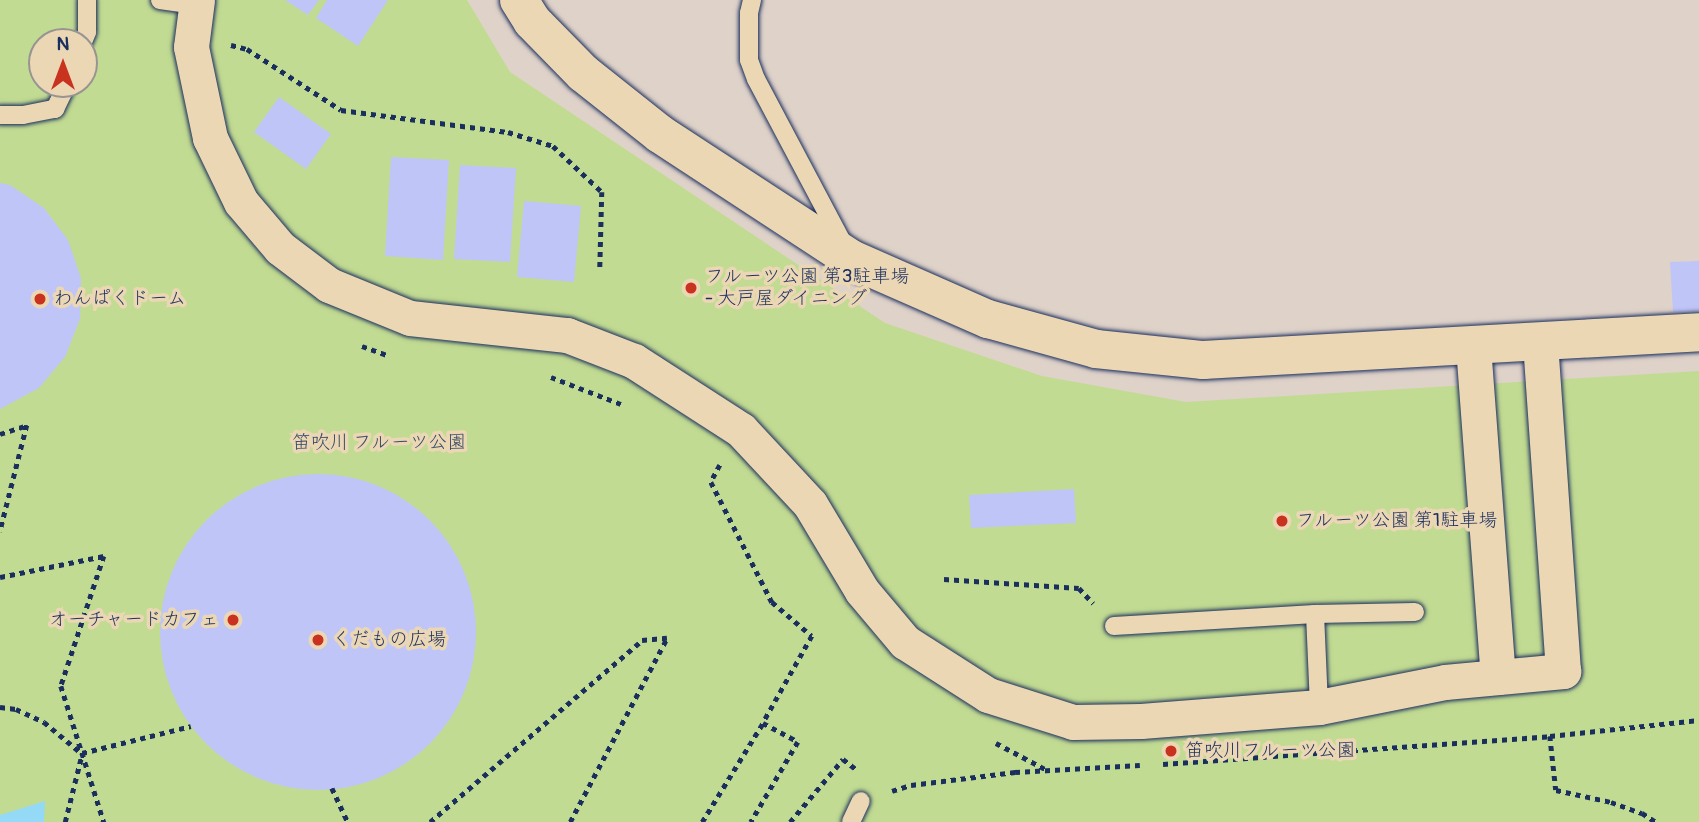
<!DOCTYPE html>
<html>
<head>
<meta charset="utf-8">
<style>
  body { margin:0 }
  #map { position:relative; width:1699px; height:822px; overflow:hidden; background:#dfd2c9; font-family:Pangolin,"Klee One",sans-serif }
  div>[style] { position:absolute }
  .green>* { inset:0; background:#c2db92 }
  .water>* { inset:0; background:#94d9f6 }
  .building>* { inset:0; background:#c0c5f7 }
  .round { border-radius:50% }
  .path>* { height:4.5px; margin-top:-2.25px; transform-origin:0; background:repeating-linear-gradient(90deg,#1b2f5e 0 5px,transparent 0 10px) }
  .roads { filter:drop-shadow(0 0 2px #1b2f5e) drop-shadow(0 0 2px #1b2f5e) }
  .lane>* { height:18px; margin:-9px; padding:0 9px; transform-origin:9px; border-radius:9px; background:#ecd7b5 }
  .street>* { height:35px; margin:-17.5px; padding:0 17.5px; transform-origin:17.5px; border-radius:17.5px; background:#ecd7b5 }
  .secondary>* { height:38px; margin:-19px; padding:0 19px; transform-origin:19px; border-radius:19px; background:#ecd7b5 }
  .dots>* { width:19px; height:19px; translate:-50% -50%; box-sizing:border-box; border:4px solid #ecd7b5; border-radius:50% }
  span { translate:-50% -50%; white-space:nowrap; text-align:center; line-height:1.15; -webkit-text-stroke:7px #ecd7b5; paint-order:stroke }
  .poi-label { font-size:19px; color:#1b2f5e }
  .left { translate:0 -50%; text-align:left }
  .right { translate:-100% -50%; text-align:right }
  .park-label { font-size:19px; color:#344966 }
  .north { position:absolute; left:28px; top:28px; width:70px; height:70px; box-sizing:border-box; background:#ecd7b5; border:2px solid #989492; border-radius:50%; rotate:0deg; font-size:19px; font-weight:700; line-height:28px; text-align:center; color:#1b2f5e }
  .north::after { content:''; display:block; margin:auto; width:24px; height:32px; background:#c8321e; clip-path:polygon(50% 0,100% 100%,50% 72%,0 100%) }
</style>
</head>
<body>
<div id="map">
  <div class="green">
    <div style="clip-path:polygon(evenodd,0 0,467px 0,510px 72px,885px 323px,1042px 376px,1186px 402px,1699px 371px,1699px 822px,0 822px,0 0,42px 42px,84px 42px,84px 84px,42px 84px,42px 42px)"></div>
  </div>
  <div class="water">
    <div style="clip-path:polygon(45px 801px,44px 822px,0 822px,0 815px)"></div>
  </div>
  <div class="building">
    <div style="clip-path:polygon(285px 0,319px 0,308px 15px)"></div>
    <div style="clip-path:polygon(327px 0,388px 0,358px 46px,316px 18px)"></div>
    <div style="clip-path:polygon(279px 97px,331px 134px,306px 169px,254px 132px)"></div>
    <div style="clip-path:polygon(391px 157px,449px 160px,443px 260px,385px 256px)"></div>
    <div style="clip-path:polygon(460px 165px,516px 168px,510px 262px,454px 259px)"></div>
    <div style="clip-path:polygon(0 183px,10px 185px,44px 208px,68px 240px,81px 278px,80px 319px,65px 357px,39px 388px,0 409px)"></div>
    <div style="clip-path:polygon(524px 201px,581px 206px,574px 282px,517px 277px)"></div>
    <div style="clip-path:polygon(1699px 261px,1699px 311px,1673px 312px,1670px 262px)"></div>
    <div class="round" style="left:160px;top:474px;width:316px;height:316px"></div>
    <div style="clip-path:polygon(1074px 489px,1076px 523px,971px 528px,969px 495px)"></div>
  </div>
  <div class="path">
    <div style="left:231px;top:45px;width:16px;rotate:14deg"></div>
    <div style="left:247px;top:49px;width:112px;rotate:33deg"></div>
    <div style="left:341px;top:110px;width:168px;rotate:7.5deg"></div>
    <div style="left:508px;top:132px;width:47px;rotate:17.3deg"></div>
    <div style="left:553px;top:146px;width:67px;rotate:43.2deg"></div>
    <div style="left:602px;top:192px;width:75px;rotate:91.5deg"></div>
    <div style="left:362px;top:346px;width:27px;rotate:20deg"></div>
    <div style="left:551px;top:377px;width:75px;rotate:21.1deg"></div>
    <div style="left:0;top:434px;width:28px;rotate:-18deg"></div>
    <div style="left:27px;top:425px;width:110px;rotate:104.2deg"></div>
    <div style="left:720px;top:465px;width:19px;rotate:118deg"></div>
    <div style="left:711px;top:482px;width:135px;rotate:63.1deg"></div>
    <div style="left:772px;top:602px;width:52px;rotate:40.4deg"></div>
    <div style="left:812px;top:636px;width:100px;rotate:119.4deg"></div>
    <div style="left:0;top:577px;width:106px;rotate:-11.4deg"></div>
    <div style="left:104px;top:556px;width:137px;rotate:108.3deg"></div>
    <div style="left:61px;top:686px;width:143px;rotate:72.5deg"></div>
    <div style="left:944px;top:579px;width:135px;rotate:3.8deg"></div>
    <div style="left:1079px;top:588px;width:21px;rotate:47deg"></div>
    <div style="left:0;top:707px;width:16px;rotate:7deg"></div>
    <div style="left:16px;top:709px;width:31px;rotate:25deg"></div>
    <div style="left:44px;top:722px;width:47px;rotate:39.8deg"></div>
    <div style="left:1550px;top:736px;width:54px;rotate:83.7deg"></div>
    <div style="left:1556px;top:790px;width:56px;rotate:12.3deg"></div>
    <div style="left:1611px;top:802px;width:33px;rotate:20deg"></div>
    <div style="left:1642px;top:813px;width:17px;rotate:33deg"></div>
    <div style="left:996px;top:743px;width:58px;rotate:27.9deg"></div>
    <div style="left:82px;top:753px;width:112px;rotate:-13.9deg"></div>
    <div style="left:1163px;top:764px;width:388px;rotate:-4.1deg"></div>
    <div style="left:1550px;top:736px;width:150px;rotate:-6.1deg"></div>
    <div style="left:332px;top:788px;width:38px;rotate:65deg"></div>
    <div style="left:892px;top:791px;width:20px;rotate:-18deg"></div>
    <div style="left:911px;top:785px;width:105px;rotate:-7.1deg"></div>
    <div style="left:1015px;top:772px;width:125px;rotate:-3.2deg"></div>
    <div style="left:65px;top:822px;width:70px;rotate:-76deg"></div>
    <div style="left:430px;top:822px;width:279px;rotate:-40.6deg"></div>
    <div style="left:642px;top:640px;width:25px;rotate:-5deg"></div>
    <div style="left:570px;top:822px;width:208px;rotate:-62.2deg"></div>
    <div style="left:702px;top:822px;width:116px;rotate:-58.4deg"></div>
    <div style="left:763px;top:723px;width:40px;rotate:28deg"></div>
    <div style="left:798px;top:742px;width:93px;rotate:120.4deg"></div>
    <div style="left:790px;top:822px;width:82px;rotate:-49.9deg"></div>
    <div style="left:843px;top:759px;width:18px;rotate:38deg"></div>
  </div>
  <div class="roads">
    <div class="lane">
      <div style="left:160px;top:0;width:36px;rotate:8deg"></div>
      <div style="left:752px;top:0;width:13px;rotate:103deg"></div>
      <div style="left:749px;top:13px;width:47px;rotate:90deg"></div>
      <div style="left:749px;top:60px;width:20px;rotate:70deg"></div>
      <div style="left:756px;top:79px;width:186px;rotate:62.1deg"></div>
      <div style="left:83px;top:42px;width:11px;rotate:-68deg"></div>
      <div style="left:87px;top:32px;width:32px;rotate:-90deg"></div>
      <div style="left:0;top:115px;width:23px"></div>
      <div style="left:23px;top:115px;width:33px;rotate:-11deg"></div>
      <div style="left:55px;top:109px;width:28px;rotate:-64deg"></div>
      <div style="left:1315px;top:614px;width:100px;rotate:-1.1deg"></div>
      <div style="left:1114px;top:626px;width:201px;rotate:-3.4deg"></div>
      <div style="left:1315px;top:614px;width:93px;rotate:87.5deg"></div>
      <div style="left:851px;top:822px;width:23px;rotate:-65deg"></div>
    </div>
    <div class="street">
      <div style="left:197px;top:0;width:47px;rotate:97.3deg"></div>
      <div style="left:191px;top:47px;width:93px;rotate:78.2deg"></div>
      <div style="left:210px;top:138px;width:71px;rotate:64.2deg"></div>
      <div style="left:241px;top:202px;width:60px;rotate:49.7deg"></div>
      <div style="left:280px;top:248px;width:61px;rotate:37.1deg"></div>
      <div style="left:329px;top:285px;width:87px;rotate:22.2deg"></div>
      <div style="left:410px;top:318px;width:158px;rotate:6.2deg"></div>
      <div style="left:567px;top:335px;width:72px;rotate:21.2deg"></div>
      <div style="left:634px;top:361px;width:127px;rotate:32.8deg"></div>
      <div style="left:741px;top:430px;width:101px;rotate:47deg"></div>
      <div style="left:810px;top:504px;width:101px;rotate:59.1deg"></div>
      <div style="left:862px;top:591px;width:67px;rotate:49.9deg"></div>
      <div style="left:905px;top:642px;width:98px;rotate:32.6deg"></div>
      <div style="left:988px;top:695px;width:89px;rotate:17.6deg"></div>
      <div style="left:1073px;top:722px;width:68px;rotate:-0.8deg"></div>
      <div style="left:1141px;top:721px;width:179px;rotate:-4.5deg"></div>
      <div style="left:1319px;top:707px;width:128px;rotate:-11.2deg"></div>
      <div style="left:1445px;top:682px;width:119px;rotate:-5.3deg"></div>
      <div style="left:1563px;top:671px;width:331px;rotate:-94deg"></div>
      <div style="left:1473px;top:346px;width:332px;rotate:85.7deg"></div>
    </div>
    <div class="secondary">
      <div style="left:519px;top:0;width:25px;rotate:58deg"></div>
      <div style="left:532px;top:21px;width:73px;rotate:45.6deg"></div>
      <div style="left:583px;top:73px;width:98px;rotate:38.4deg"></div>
      <div style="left:660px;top:134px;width:228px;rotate:33.2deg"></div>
      <div style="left:851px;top:259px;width:150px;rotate:23.7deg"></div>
      <div style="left:988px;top:319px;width:112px;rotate:15.5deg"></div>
      <div style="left:1096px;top:349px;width:108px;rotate:5.9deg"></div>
      <div style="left:1203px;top:360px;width:497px;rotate:-3.2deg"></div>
    </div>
  </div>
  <div class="dots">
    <div style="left:691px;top:288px;background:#c8321e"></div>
    <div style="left:40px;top:299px;background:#c8321e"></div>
    <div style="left:1282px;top:521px;background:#c8321e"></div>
    <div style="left:233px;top:620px;background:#c8321e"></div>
    <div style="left:318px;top:640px;background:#c8321e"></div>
    <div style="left:1171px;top:751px;background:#c8321e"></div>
  </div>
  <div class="poi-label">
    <span class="left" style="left:705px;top:288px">フルーツ公園 第3駐車場<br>- 大戸屋ダイニング</span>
    <span class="left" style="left:54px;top:299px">わんぱくドーム</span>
    <span class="left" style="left:1296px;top:521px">フルーツ公園 第1駐車場</span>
    <span class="right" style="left:219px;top:620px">オーチャードカフェ</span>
    <span class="left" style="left:332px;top:640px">くだもの広場</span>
    <span class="left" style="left:1185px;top:751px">笛吹川フルーツ公園</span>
  </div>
  <div class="park-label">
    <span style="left:379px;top:443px">笛吹川 フルーツ公園</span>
  </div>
  <div class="north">N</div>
</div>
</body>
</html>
